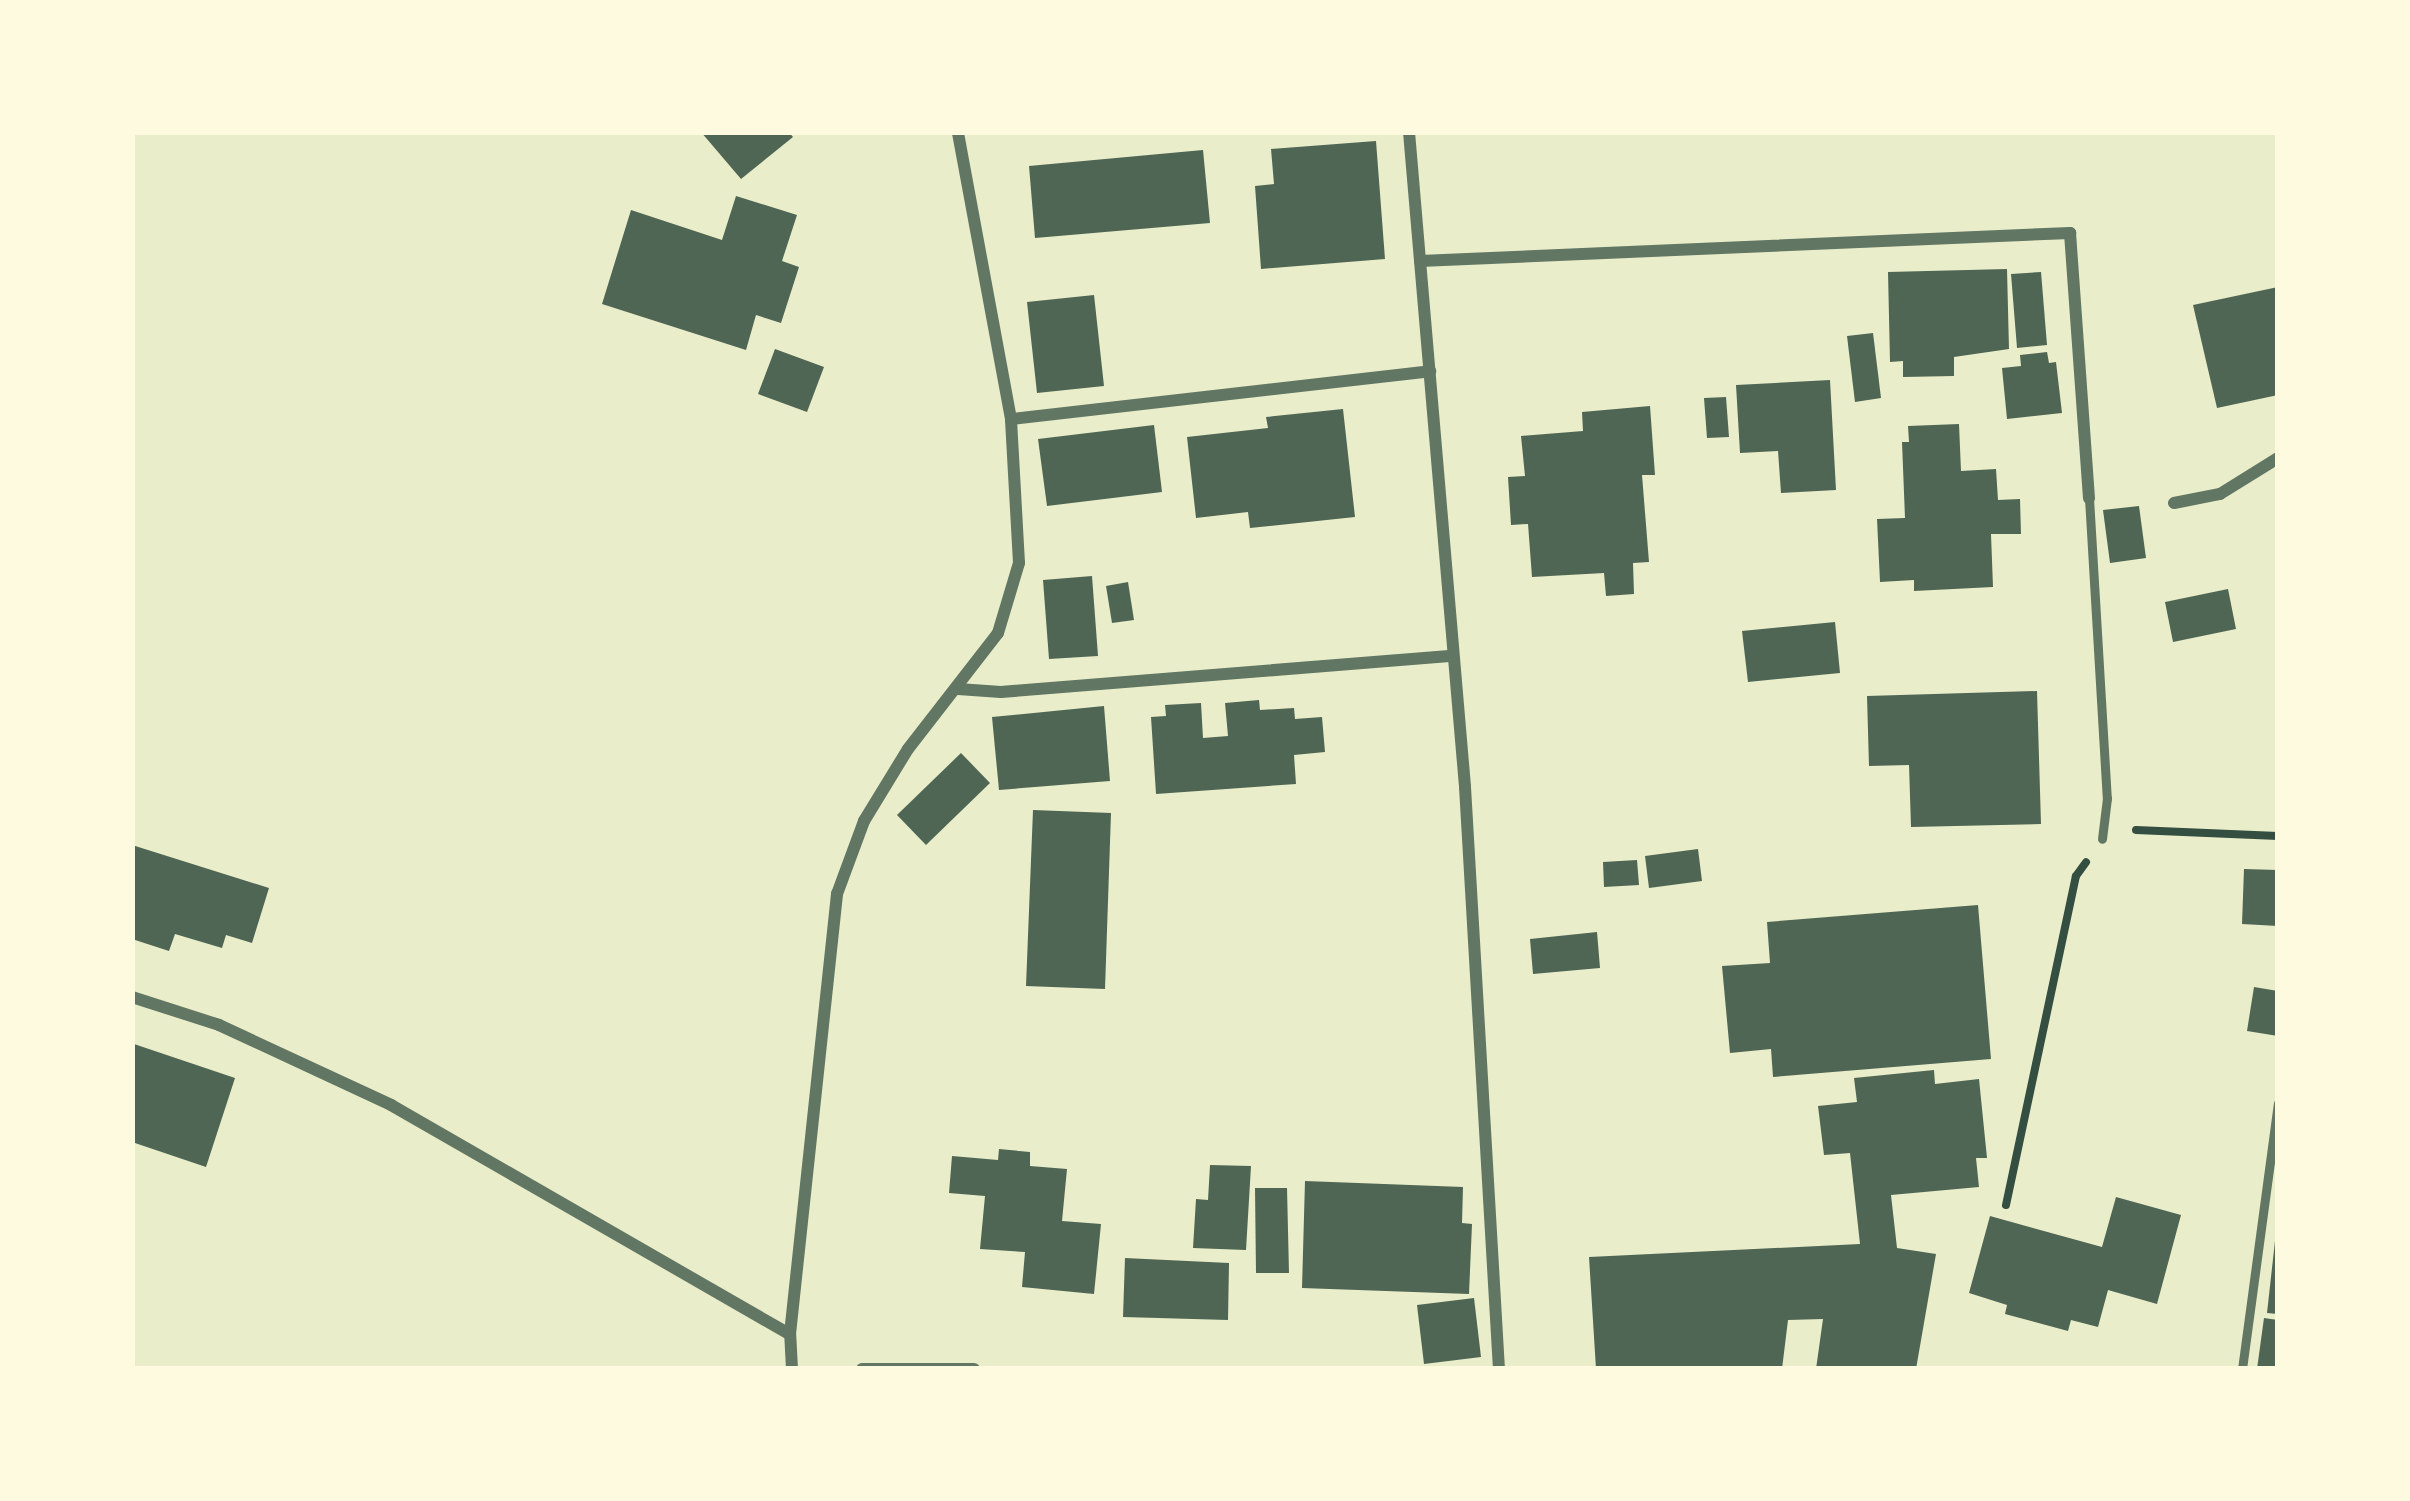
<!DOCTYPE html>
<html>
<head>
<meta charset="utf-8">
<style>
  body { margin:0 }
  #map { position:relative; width:2410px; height:1501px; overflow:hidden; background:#e9edc9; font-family:Jost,sans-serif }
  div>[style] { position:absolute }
  .building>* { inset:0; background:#4f6655 }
  .path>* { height:8px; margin:-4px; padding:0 4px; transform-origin:4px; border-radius:4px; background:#344e41 }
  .service>* { height:9px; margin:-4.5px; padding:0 4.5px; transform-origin:4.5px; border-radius:4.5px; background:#617663 }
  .minor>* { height:12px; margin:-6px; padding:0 6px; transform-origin:6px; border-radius:6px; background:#617663 }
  span { translate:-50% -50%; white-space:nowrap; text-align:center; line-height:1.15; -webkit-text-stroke:9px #fefae0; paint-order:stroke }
  .frame { position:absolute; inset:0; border:135px solid #fefae0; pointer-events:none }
</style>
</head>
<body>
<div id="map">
  <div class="building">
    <div style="clip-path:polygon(701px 132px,789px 132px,793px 137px,741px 179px)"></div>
    <div style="clip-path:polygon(1376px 141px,1385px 259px,1261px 269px,1255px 186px,1274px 184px,1271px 149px)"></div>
    <div style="clip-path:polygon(1203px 150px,1210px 223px,1035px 238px,1029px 166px)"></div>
    <div style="clip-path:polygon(736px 196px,797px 215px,782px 261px,799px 267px,781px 323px,756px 315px,746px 350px,602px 304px,631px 210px,722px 240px)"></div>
    <div style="clip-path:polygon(2007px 269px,2009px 349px,1954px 357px,1954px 376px,1903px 377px,1903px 361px,1890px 362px,1888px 272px)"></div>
    <div style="clip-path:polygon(2041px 272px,2047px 345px,2017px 348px,2011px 274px)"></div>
    <div style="clip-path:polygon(2278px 287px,2278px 395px,2217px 408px,2193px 305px)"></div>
    <div style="clip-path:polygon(1094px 295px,1104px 386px,1037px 393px,1027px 302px)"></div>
    <div style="clip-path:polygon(1873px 333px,1881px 398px,1855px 402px,1847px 336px)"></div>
    <div style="clip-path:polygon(775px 349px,824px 367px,807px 412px,758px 394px)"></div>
    <div style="clip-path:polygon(2047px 352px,2049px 363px,2056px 362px,2062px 413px,2007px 419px,2002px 368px,2021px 366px,2020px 355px)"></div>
    <div style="clip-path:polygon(1830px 380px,1836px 490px,1781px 493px,1778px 451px,1740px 453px,1736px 385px)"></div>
    <div style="clip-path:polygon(1726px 397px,1729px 437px,1707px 438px,1704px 398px)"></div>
    <div style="clip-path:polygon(1650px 406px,1655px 475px,1642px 475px,1649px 562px,1633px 563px,1634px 594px,1606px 596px,1604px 573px,1532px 577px,1528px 524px,1511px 525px,1508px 477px,1525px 476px,1521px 436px,1583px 431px,1582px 412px)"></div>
    <div style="clip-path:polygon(1343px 409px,1355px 517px,1250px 528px,1248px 512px,1196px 518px,1187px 437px,1268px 428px,1266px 417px)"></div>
    <div style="clip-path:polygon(1959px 424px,1961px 471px,1996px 469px,1998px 500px,2020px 499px,2021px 534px,1991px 534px,1993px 587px,1914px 591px,1914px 580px,1880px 582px,1877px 519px,1905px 518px,1902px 442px,1909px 442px,1908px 426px)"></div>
    <div style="clip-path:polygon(1154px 425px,1162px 492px,1047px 506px,1038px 439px)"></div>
    <div style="clip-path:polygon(2139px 506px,2146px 558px,2110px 563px,2103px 510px)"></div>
    <div style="clip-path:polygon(1092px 576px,1098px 656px,1049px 659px,1043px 580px)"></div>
    <div style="clip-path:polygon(1128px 582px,1134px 620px,1112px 623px,1106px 586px)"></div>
    <div style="clip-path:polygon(2228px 589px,2236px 629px,2173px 642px,2165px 602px)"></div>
    <div style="clip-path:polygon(1835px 622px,1840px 673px,1748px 682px,1742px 631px)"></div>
    <div style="clip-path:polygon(2037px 691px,2041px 824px,1911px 827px,1909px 765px,1869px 766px,1867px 696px)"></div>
    <div style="clip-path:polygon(1259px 700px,1260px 710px,1294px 708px,1295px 719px,1322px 717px,1325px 752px,1294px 755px,1296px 784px,1156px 794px,1151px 717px,1166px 716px,1165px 705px,1201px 703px,1203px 738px,1228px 736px,1225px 703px)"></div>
    <div style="clip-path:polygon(1104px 706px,1110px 781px,999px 790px,992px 717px)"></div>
    <div style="clip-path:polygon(961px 753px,990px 783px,926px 845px,897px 815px)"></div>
    <div style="clip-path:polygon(1033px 810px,1111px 813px,1105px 989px,1026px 986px)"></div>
    <div style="clip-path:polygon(132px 845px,269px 888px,252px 943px,226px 935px,222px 948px,175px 934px,169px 951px,132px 939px)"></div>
    <div style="clip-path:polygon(1698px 849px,1702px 881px,1649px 888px,1645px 856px)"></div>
    <div style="clip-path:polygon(1637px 860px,1639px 885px,1604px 887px,1603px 862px)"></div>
    <div style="clip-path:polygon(2244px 869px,2278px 870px,2278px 926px,2242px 924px)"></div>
    <div style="clip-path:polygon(1978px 905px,1991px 1059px,1773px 1077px,1771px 1049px,1730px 1053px,1722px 966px,1770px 963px,1767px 922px)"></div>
    <div style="clip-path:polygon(1597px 932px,1600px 968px,1533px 974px,1530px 939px)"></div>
    <div style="clip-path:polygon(2254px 987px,2278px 991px,2278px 1036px,2247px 1031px)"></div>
    <div style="clip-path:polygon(134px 1044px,235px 1078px,206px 1167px,132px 1142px)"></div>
    <div style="clip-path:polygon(1934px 1070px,1935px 1084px,1979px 1079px,1987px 1158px,1976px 1158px,1979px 1187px,1891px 1195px,1897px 1248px,1936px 1254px,1916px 1369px,1816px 1369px,1823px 1319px,1788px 1320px,1782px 1369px,1596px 1369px,1589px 1257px,1860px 1244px,1850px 1153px,1824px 1155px,1818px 1106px,1857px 1102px,1854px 1078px)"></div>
    <div style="clip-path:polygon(999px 1149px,1030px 1152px,1030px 1166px,1067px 1169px,1062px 1221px,1101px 1224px,1094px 1294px,1022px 1287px,1025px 1252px,980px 1249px,985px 1196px,949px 1193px,952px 1156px,998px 1160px)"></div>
    <div style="clip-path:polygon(1210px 1165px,1251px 1166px,1246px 1250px,1193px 1248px,1196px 1199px,1208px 1200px)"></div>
    <div style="clip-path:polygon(1305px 1181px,1463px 1187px,1462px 1223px,1472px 1224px,1469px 1294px,1302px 1288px)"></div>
    <div style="clip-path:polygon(1255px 1188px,1287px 1188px,1289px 1273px,1256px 1273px)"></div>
    <div style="clip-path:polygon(2116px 1197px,2181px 1215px,2157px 1304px,2108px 1290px,2098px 1327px,2071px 1320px,2068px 1331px,2005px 1314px,2007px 1305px,1969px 1293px,1990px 1216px,2102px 1247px)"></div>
    <div style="clip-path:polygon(2275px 1241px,2278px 1242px,2278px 1314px,2267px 1313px)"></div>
    <div style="clip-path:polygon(1125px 1258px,1229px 1263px,1228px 1320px,1123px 1317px)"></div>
    <div style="clip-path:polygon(1474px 1298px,1481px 1357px,1424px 1364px,1417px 1305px)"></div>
    <div style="clip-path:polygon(2264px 1318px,2278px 1320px,2278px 1369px,2257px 1369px)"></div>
  </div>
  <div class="path">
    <div style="left:2136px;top:830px;width:142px;rotate:2.4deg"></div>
    <div style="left:2006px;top:1205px;width:336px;rotate:-78deg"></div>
    <div style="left:2076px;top:876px;width:17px;rotate:-54deg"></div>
  </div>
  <div class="service">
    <div style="left:2089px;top:498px;width:301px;rotate:86.6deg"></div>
    <div style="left:2107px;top:798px;width:41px;rotate:97deg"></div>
    <div style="left:2242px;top:1369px;width:268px;rotate:-82.3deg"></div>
  </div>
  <div class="minor">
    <div style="left:1409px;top:132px;width:657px;rotate:85.11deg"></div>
    <div style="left:1465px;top:787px;width:583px;rotate:86.66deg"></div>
    <div style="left:1420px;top:261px;width:651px;rotate:-2.47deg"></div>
    <div style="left:2070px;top:233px;width:266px;rotate:85.9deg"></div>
    <div style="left:1011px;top:419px;width:422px;rotate:-6.5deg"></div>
    <div style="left:2174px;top:503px;width:47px;rotate:-11.1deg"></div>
    <div style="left:2220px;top:494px;width:68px;rotate:-31.8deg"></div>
    <div style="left:958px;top:689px;width:43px;rotate:4deg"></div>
    <div style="left:1001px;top:692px;width:453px;rotate:-4.6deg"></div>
    <div style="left:132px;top:997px;width:91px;rotate:17.8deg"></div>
    <div style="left:219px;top:1025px;width:190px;rotate:24.9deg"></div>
    <div style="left:391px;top:1105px;width:460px;rotate:29.9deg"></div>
    <div style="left:792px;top:1369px;width:35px;rotate:-93deg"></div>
    <div style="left:790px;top:1334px;width:443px;rotate:-83.9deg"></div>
    <div style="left:837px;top:894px;width:78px;rotate:-69.7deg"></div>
    <div style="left:864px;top:821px;width:84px;rotate:-58.6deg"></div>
    <div style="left:908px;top:749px;width:147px;rotate:-52.2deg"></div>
    <div style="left:998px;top:633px;width:73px;rotate:-73.3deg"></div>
    <div style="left:1019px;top:563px;width:144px;rotate:-93.2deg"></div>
    <div style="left:1011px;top:419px;width:292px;rotate:-100.5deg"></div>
    <div style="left:862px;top:1369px;width:112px"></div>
  </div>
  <div class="frame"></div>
</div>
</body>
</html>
